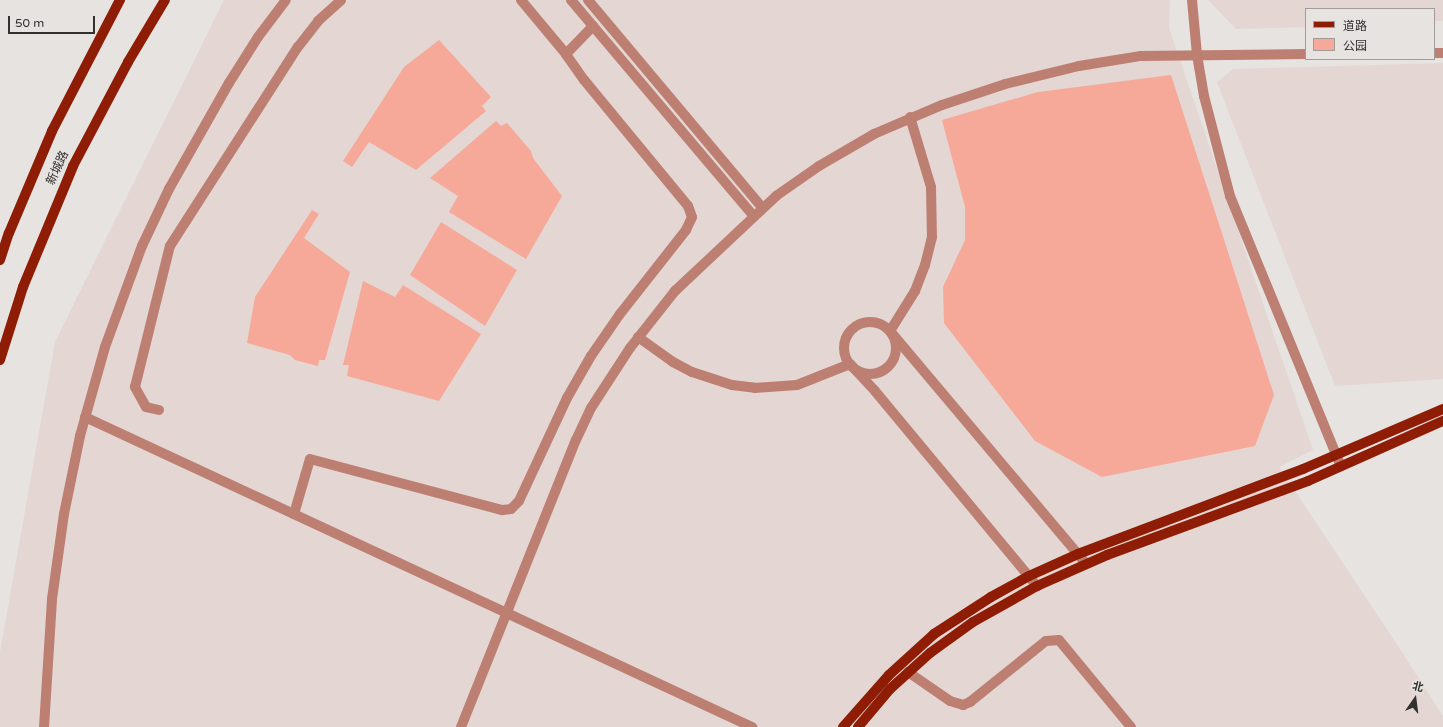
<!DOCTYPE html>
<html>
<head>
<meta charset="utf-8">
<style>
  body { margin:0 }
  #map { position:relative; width:1443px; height:727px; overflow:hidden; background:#e7e3e1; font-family:"Varela Round","Noto Sans SC",sans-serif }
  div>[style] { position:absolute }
  .built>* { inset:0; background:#e3d6d3 }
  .green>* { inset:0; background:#f6a998 }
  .minor>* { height:10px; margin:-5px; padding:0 5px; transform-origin:5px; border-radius:5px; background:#bd7f71 }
  .minor>.ring { margin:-5px; padding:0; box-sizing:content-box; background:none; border:10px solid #bd7f71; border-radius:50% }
  .major>* { height:10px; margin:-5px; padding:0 5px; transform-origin:5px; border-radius:5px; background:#8f1c04 }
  span { translate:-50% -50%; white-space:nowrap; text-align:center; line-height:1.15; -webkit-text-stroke:3px #e7e3e1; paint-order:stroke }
  .street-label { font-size:12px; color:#323130 }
  .legend { position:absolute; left:1305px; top:8px; width:130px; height:52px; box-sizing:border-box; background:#e7e3e1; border:1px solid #9f9c9a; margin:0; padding:5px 7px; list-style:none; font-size:12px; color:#323130 }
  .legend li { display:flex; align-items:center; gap:8px; height:20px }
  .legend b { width:20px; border:1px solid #9f9c9a }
  .north { position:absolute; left:1395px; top:679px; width:40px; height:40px; -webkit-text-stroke:3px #e7e3e1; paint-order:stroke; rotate:14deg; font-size:11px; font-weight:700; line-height:16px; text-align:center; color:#323130 }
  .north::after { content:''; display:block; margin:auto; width:14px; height:18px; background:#323130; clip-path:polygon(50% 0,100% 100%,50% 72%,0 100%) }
  .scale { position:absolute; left:8px; top:16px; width:87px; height:18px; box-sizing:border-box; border:2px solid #323130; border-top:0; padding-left:5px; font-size:12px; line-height:14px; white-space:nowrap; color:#323130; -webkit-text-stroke:3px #e7e3e1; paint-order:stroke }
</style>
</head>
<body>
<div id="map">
  <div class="built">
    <div style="clip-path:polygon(224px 0,1170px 0,1169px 28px,1313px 450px,1279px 467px,1400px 649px,1443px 716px,1443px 727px,0 727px,0 652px,55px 342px)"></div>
    <div style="clip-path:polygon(1208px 0,1443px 0,1443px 21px,1434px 21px,1434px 9px,1306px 9px,1306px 27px,1236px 29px)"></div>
    <div style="clip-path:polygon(1443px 63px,1443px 379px,1335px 386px,1217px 82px,1233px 69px)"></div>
  </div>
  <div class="green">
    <div style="clip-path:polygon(439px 40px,491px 97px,482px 106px,486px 111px,416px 170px,369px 142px,352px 167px,343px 161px,404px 67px)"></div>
    <div style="clip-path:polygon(1171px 75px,1274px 395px,1255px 446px,1102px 477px,1035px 441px,944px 323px,943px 287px,965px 240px,965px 207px,942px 120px,1038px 92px)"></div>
    <div style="clip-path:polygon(496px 121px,501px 126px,507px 123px,531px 151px,533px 158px,562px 196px,526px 259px,449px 212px,458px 196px,430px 178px)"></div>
    <div style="clip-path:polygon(312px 210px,319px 214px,304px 238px,350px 272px,325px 360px,319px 360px,318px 366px,295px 360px,290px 355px,247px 343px,255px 297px)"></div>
    <div style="clip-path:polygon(441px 222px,517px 270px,485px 326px,410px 275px)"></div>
    <div style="clip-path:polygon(363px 281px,395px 297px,403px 285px,481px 334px,439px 401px,347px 376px,349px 365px,343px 365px)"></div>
  </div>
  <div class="minor">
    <div style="left:521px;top:0;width:70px;rotate:50.2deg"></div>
    <div style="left:571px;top:0;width:282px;rotate:49.8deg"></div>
    <div style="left:588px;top:0;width:270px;rotate:50deg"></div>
    <div style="left:1192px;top:0;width:55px;rotate:84.8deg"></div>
    <div style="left:1197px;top:55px;width:42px;rotate:80.3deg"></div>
    <div style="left:1204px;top:96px;width:103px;rotate:75.4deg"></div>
    <div style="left:1230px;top:196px;width:292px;rotate:67.7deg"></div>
    <div style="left:1434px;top:53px;width:9px"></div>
    <div style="left:910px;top:117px;width:73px;rotate:73.3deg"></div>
    <div style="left:931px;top:187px;width:50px;rotate:88.9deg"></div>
    <div style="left:932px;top:237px;width:29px;rotate:104deg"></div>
    <div style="left:925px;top:265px;width:28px;rotate:111deg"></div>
    <div style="left:915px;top:291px;width:47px;rotate:122deg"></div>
    <div style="left:890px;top:331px;width:304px;rotate:49.9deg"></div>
    <div class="ring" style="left:844px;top:322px;width:42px;height:42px"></div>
    <div style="left:638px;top:337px;width:43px;rotate:35.5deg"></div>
    <div style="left:673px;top:362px;width:21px;rotate:28deg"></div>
    <div style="left:692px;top:372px;width:42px;rotate:18deg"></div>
    <div style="left:732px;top:385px;width:23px;rotate:7deg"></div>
    <div style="left:755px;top:388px;width:42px;rotate:-4.1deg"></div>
    <div style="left:797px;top:385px;width:57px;rotate:-21.6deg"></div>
    <div style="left:850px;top:364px;width:37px;rotate:47deg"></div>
    <div style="left:875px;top:391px;width:254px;rotate:50.3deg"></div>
    <div style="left:159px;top:410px;width:13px;rotate:-167deg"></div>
    <div style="left:146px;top:407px;width:23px;rotate:-119deg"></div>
    <div style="left:135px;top:387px;width:145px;rotate:-76.1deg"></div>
    <div style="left:170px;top:246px;width:237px;rotate:-57.3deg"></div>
    <div style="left:298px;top:47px;width:33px;rotate:-52deg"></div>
    <div style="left:318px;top:21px;width:31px;rotate:-42deg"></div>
    <div style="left:85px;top:417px;width:736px;rotate:24.93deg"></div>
    <div style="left:294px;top:514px;width:57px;rotate:-73.8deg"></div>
    <div style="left:310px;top:459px;width:199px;rotate:14.9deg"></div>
    <div style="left:502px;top:510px;width:9px;rotate:-6deg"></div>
    <div style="left:511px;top:509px;width:11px;rotate:-45deg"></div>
    <div style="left:519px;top:501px;width:114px;rotate:-65deg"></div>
    <div style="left:567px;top:398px;width:48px;rotate:-60.3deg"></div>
    <div style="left:591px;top:356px;width:51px;rotate:-55.4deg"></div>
    <div style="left:620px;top:314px;width:107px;rotate:-51.8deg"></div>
    <div style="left:686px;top:230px;width:14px;rotate:-65deg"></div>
    <div style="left:692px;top:217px;width:12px;rotate:-110deg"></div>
    <div style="left:688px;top:206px;width:163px;rotate:-129.5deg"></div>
    <div style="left:584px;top:80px;width:32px;rotate:-125deg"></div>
    <div style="left:566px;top:54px;width:39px;rotate:-46deg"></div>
    <div style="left:908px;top:672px;width:51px;rotate:34.6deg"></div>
    <div style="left:950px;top:701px;width:14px;rotate:17deg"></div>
    <div style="left:963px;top:705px;width:8px;rotate:-23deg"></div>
    <div style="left:970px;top:702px;width:97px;rotate:-38.8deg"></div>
    <div style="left:1046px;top:641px;width:13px;rotate:-4deg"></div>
    <div style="left:1059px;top:640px;width:113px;rotate:50.4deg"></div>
    <div style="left:44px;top:727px;width:128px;rotate:-86.4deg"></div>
    <div style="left:52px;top:599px;width:86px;rotate:-82deg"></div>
    <div style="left:64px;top:514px;width:80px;rotate:-78.4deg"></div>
    <div style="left:80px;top:436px;width:92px;rotate:-74.3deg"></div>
    <div style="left:105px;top:347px;width:108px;rotate:-69.9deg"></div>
    <div style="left:142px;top:246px;width:63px;rotate:-64.7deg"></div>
    <div style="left:169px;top:189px;width:122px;rotate:-60.5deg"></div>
    <div style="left:229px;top:83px;width:54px;rotate:-57.8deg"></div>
    <div style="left:258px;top:37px;width:46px;rotate:-52.9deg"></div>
    <div style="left:461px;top:727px;width:309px;rotate:-68.2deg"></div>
    <div style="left:576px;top:440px;width:35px;rotate:-65deg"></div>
    <div style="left:591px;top:408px;width:72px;rotate:-57deg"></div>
    <div style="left:630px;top:348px;width:73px;rotate:-51.7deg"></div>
    <div style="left:675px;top:291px;width:139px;rotate:-43.2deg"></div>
    <div style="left:776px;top:196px;width:52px;rotate:-34.9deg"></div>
    <div style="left:819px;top:166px;width:64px;rotate:-30.2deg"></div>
    <div style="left:874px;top:134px;width:74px;rotate:-23.1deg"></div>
    <div style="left:942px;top:105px;width:66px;rotate:-18.4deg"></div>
    <div style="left:1005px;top:84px;width:76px;rotate:-13.7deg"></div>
    <div style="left:1079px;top:66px;width:63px;rotate:-9.2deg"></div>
    <div style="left:1141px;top:56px;width:165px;rotate:-0.7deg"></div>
  </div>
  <div class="major">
    <div style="left:0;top:260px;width:28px;rotate:-72deg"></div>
    <div style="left:9px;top:233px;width:111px;rotate:-67.1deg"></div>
    <div style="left:52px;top:131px;width:148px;rotate:-62.6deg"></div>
    <div style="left:0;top:360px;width:77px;rotate:-72.5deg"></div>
    <div style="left:23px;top:287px;width:131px;rotate:-67.5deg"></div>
    <div style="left:73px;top:166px;width:118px;rotate:-62.1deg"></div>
    <div style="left:128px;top:62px;width:72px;rotate:-59.2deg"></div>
    <div style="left:843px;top:727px;width:69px;rotate:-48.5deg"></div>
    <div style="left:889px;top:675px;width:61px;rotate:-42.3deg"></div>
    <div style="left:934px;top:634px;width:68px;rotate:-33deg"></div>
    <div style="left:991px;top:597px;width:43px;rotate:-28.9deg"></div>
    <div style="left:1029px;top:576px;width:54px;rotate:-24.2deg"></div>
    <div style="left:1078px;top:554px;width:241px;rotate:-20.7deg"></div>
    <div style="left:1303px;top:469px;width:152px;rotate:-23.2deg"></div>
    <div style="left:858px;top:727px;width:50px;rotate:-49.9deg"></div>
    <div style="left:890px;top:689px;width:54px;rotate:-42deg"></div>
    <div style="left:930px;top:653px;width:53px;rotate:-35.8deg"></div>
    <div style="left:973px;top:622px;width:73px;rotate:-29.4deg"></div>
    <div style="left:1037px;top:586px;width:77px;rotate:-23.9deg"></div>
    <div style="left:1107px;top:555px;width:214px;rotate:-20.2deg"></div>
    <div style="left:1308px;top:481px;width:148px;rotate:-24deg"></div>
  </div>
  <div class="street-label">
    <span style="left:58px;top:168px;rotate:-65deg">新城路</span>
  </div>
  <ul class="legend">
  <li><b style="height:5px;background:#8f1c04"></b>道路</li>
  <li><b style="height:11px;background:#f6a998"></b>公园</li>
  </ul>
  <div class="north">北</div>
  <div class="scale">50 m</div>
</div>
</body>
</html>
